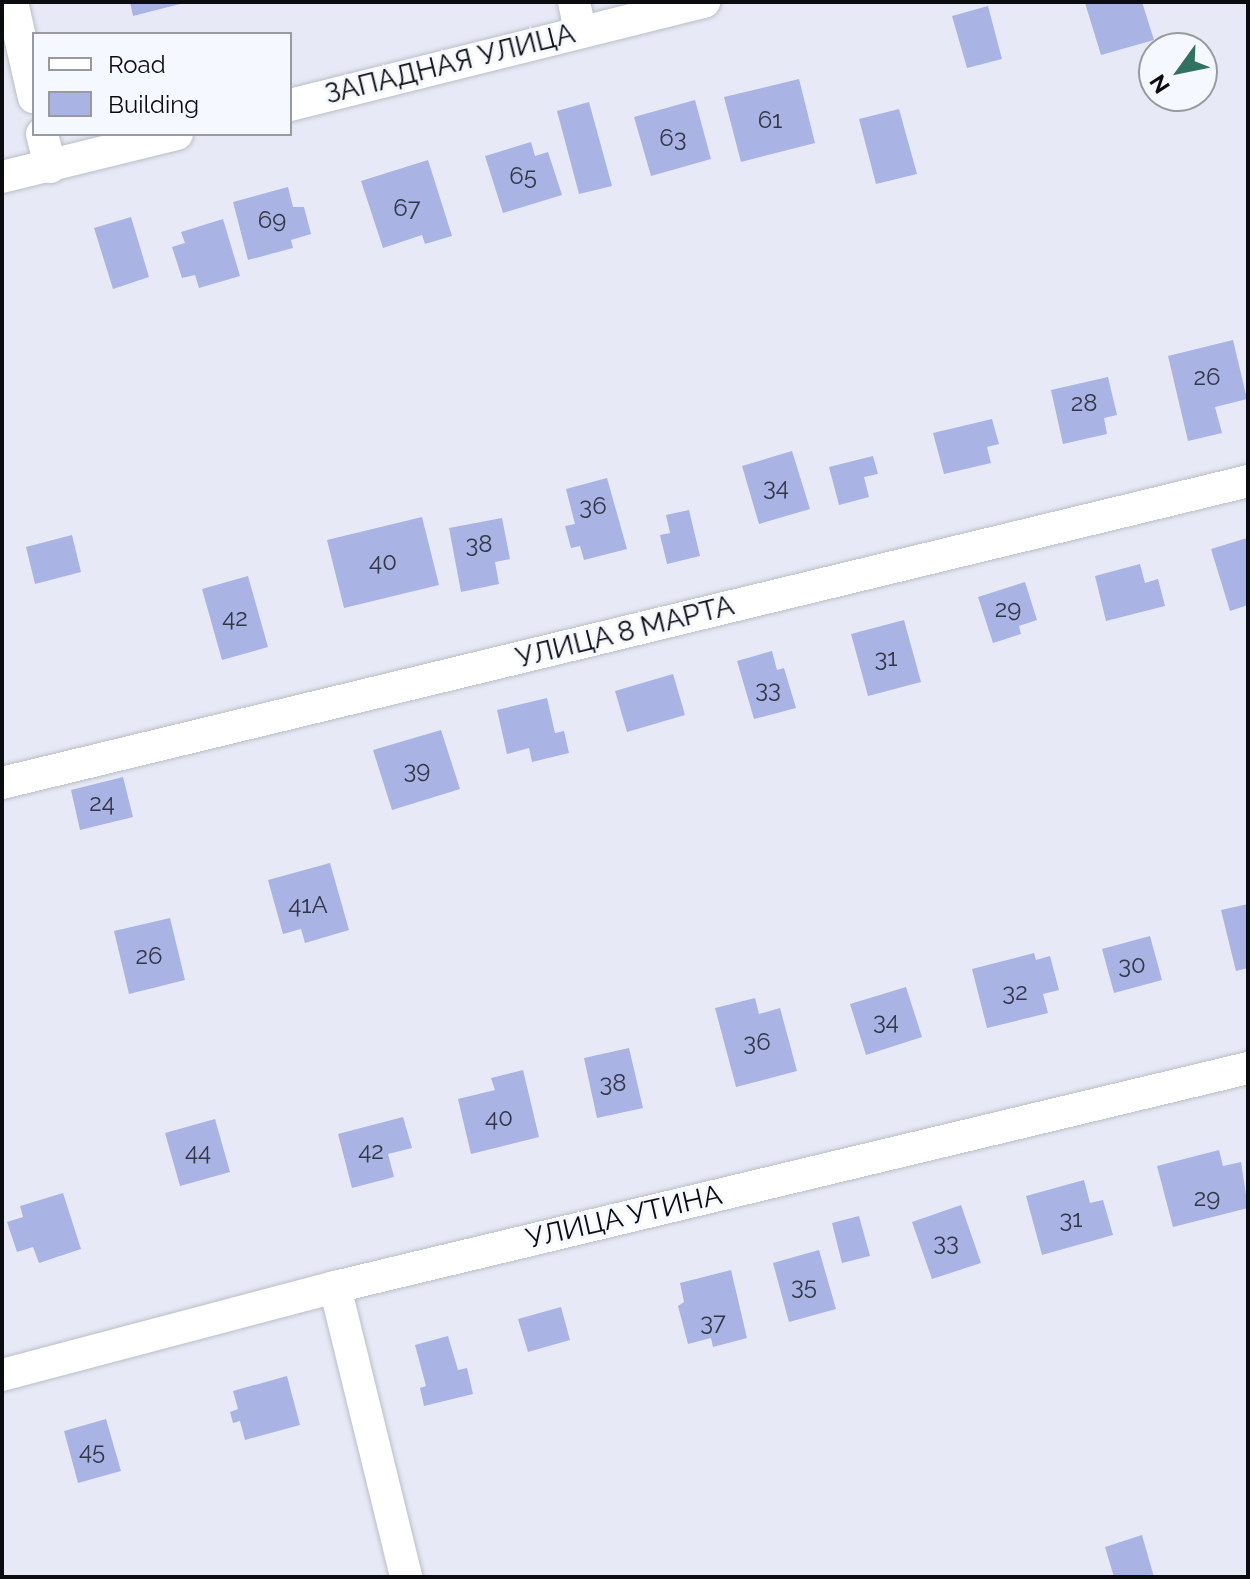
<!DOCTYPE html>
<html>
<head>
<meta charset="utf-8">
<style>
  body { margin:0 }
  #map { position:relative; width:1250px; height:1579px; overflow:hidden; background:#e7eaf6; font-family:Raleway,sans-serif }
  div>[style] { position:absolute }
  .building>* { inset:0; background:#a9b3e4 }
  .roads { filter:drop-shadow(0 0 2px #bbbec9) drop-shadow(0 0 2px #bbbec9) }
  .minor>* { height:32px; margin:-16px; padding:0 16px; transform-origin:16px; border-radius:16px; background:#fff }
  span { translate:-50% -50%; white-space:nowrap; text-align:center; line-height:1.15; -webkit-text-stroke:6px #f6f8ff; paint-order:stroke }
  .number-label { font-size:24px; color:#323645 }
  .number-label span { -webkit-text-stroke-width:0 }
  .street-label { font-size:28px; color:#0b0c10 }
  .frame { position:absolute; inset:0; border:4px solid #0b0c10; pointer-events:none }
  .legend { position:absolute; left:32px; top:32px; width:260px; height:104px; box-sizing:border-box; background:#f6f8ff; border:2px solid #989a9f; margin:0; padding:10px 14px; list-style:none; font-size:24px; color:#0b0c10 }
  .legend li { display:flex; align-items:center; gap:16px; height:40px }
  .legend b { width:40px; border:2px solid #989a9f }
  .north { position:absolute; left:1138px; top:32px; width:80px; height:80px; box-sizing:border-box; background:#f6f8ff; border:2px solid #989a9f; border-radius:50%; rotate:237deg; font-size:22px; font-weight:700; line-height:32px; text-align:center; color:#0b0c10 }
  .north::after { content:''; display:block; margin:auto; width:28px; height:36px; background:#307160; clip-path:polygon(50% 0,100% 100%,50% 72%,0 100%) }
</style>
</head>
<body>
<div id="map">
  <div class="building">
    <div style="clip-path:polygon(130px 2px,184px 2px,184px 3px,133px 16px)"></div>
    <div style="clip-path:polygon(1142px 2px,1154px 40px,1101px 55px,1085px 3px)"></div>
    <div style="clip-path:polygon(988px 6px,1002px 59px,967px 68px,952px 16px)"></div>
    <div style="clip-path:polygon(799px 79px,815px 143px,741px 162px,724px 97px)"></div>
    <div style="clip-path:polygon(695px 100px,711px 159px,651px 176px,634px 117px)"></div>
    <div style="clip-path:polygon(589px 102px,612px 186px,579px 194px,557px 111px)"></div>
    <div style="clip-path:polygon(899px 109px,917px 174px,876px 184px,859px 119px)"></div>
    <div style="clip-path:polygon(531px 142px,535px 156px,548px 152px,562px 195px,503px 213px,485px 156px)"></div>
    <div style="clip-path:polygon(428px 160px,452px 236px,425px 244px,422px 235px,383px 248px,361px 181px)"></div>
    <div style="clip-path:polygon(288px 187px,293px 207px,304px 207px,311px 234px,291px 240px,293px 248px,248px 260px,233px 202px)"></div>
    <div style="clip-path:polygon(131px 217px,149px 277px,113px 289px,94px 228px)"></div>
    <div style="clip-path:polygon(223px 219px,240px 276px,199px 288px,195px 275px,182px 278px,172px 247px,185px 243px,181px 232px)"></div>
    <div style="clip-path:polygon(1233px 340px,1247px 399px,1215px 407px,1222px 433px,1188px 441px,1168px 356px)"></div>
    <div style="clip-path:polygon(1108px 377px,1117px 415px,1104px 418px,1107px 434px,1063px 444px,1051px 390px)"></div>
    <div style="clip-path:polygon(992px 419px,999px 444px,987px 447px,991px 463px,944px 474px,933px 433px)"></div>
    <div style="clip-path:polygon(792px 451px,810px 509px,759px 524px,742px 466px)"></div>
    <div style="clip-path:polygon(873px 456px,878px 474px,864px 477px,869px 497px,839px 505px,829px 467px)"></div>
    <div style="clip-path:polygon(607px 478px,627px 549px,584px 560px,580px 546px,571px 548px,565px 526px,575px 524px,566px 489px)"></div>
    <div style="clip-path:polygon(689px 510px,700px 556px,667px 564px,660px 535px,670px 533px,666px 515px)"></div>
    <div style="clip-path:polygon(422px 517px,439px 585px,344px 608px,327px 540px)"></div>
    <div style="clip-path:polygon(502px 518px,510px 559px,495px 562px,499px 584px,461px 592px,449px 528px)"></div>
    <div style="clip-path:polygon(72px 535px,81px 572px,35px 584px,26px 547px)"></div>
    <div style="clip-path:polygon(1247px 538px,1248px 605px,1230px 611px,1211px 549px)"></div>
    <div style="clip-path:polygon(1140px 564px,1145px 583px,1158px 579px,1165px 606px,1106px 621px,1095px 576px)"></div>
    <div style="clip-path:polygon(248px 576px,268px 647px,222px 660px,202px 589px)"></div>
    <div style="clip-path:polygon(1025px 582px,1037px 620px,1019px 626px,1021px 634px,993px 643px,978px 597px)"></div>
    <div style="clip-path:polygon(904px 620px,921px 682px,868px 696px,851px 634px)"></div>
    <div style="clip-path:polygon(772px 651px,777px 670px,784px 668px,796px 708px,754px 719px,737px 661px)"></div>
    <div style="clip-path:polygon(673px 674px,685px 715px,627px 732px,615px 691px)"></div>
    <div style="clip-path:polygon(547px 698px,555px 733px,564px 731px,569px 753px,532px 762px,529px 748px,507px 754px,497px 710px)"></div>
    <div style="clip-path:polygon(441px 730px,460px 789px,392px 810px,373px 750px)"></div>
    <div style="clip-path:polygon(123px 777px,133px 817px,80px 830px,71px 790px)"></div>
    <div style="clip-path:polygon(330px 863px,349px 930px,305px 943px,301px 929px,283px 934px,268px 880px)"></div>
    <div style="clip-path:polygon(1248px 904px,1248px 968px,1236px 971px,1221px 910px)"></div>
    <div style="clip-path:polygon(170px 918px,185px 980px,129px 994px,114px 931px)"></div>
    <div style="clip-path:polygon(1150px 936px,1162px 980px,1114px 993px,1102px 949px)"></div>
    <div style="clip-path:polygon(1034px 953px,1036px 960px,1050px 956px,1059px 990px,1043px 994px,1048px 1013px,987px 1028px,972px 969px)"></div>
    <div style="clip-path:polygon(906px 987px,922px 1037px,866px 1055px,850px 1004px)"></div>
    <div style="clip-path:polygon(755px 998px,759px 1014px,780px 1008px,797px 1071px,736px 1087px,715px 1008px)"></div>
    <div style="clip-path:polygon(629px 1048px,643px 1108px,597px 1118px,584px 1058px)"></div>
    <div style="clip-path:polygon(523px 1070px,539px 1137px,471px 1154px,458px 1099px,495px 1090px,491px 1078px)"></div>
    <div style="clip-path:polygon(403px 1117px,412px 1148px,388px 1154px,394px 1177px,352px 1188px,338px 1134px)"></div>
    <div style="clip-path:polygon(215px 1119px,230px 1172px,180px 1186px,165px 1133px)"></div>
    <div style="clip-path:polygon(1219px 1150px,1223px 1166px,1241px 1162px,1248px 1208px,1173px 1227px,1157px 1166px)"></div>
    <div style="clip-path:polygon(1084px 1180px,1090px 1203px,1103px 1200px,1113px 1235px,1042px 1255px,1026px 1196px)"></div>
    <div style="clip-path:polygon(63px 1193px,81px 1249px,39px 1263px,33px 1247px,17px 1252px,7px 1222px,23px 1217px,20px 1206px)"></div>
    <div style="clip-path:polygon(961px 1205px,981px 1263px,932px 1279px,912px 1222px)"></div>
    <div style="clip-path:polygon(859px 1216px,870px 1256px,842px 1263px,832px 1223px)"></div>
    <div style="clip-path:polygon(819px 1250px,836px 1309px,789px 1322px,773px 1263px)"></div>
    <div style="clip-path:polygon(731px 1270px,747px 1338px,713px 1347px,711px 1338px,688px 1344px,678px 1306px,684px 1302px,680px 1283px)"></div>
    <div style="clip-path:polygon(561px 1307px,570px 1340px,528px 1352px,518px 1319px)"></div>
    <div style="clip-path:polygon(448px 1336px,458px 1370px,467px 1368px,473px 1394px,424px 1406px,420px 1388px,426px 1386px,415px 1345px)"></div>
    <div style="clip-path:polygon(287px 1376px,300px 1425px,245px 1440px,240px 1421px,233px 1423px,230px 1412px,238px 1409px,233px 1391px)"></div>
    <div style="clip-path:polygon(106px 1419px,121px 1471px,78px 1483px,64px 1431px)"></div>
    <div style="clip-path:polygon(1142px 1535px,1154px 1577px,1114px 1577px,1105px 1547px)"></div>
  </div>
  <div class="roads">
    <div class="minor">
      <div style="left:12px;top:2px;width:98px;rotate:77.1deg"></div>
      <div style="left:574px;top:2px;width:30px;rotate:78deg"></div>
      <div style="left:290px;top:105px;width:427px;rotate:-14deg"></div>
      <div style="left:42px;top:134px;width:34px;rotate:76deg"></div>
      <div style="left:2px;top:177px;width:180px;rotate:-13.8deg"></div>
      <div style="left:2px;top:783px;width:1282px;rotate:-13.62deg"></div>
      <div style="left:335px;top:1287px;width:299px;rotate:76.2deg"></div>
      <div style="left:2px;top:1375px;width:344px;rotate:-14.8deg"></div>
      <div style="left:335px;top:1287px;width:939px;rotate:-13.49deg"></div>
    </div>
  </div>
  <div class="number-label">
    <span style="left:770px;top:120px">61</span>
    <span style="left:673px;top:138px">63</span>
    <span style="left:523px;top:176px">65</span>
    <span style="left:407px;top:208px">67</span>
    <span style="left:272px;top:220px">69</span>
    <span style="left:1207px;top:377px">26</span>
    <span style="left:1084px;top:403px">28</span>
    <span style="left:776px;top:487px">34</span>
    <span style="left:593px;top:506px">36</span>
    <span style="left:479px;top:544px">38</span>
    <span style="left:383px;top:562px">40</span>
    <span style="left:1008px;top:609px">29</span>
    <span style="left:235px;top:618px">42</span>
    <span style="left:886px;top:658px">31</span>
    <span style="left:768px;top:689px">33</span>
    <span style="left:417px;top:770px">39</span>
    <span style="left:102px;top:803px">24</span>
    <span style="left:308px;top:905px">41А</span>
    <span style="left:149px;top:956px">26</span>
    <span style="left:1132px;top:965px">30</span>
    <span style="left:1015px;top:992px">32</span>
    <span style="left:886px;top:1021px">34</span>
    <span style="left:757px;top:1042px">36</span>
    <span style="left:613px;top:1083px">38</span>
    <span style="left:499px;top:1118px">40</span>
    <span style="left:371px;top:1151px">42</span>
    <span style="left:198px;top:1152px">44</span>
    <span style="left:1207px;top:1198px">29</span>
    <span style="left:1071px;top:1219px">31</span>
    <span style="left:946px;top:1242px">33</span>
    <span style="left:804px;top:1286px">35</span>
    <span style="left:713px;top:1322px">37</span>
    <span style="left:92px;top:1451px">45</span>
  </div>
  <div class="street-label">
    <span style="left:450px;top:64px;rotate:-14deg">ЗАПАДНАЯ УЛИЦА</span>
    <span style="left:625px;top:632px;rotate:-14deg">УЛИЦА 8 МАРТА</span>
    <span style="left:624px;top:1217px;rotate:-13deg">УЛИЦА УТИНА</span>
  </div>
  <div class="frame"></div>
  <ul class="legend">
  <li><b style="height:10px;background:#fff"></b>Road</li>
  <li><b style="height:22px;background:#a9b3e4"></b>Building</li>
  </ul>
  <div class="north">N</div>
</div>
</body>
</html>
